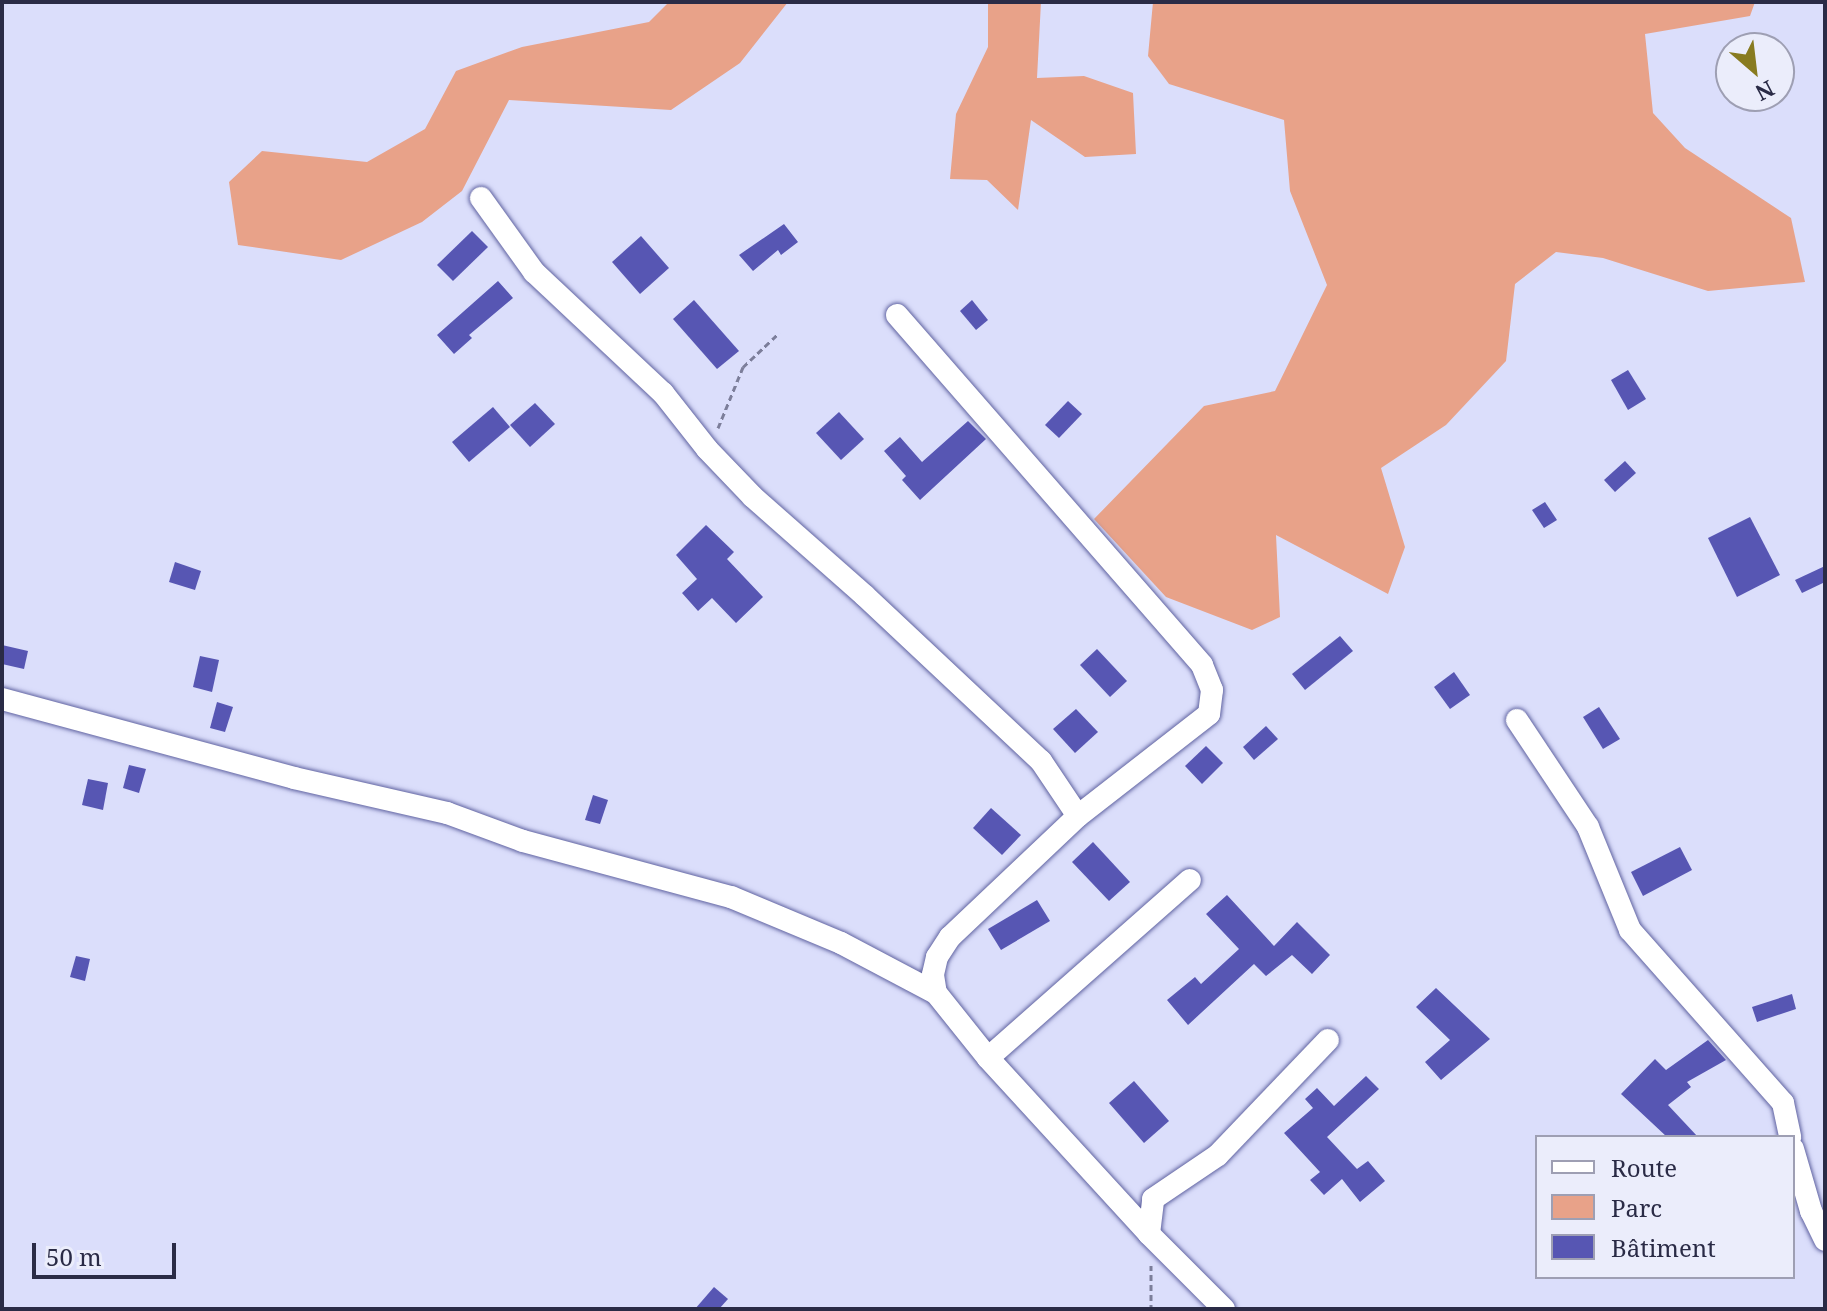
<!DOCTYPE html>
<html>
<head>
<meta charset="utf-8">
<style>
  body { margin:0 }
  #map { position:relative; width:1827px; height:1311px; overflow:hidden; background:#dbdefb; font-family:"Noto Serif",serif }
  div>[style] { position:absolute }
  .green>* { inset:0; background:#e8a289 }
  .building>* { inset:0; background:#5756b3 }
  .path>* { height:3px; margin-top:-1.5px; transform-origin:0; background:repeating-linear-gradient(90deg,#7c7e9a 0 6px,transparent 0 10px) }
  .roads { filter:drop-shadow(0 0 2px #6063a1) drop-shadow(0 0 2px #6063a1) }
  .street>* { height:22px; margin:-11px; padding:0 11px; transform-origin:11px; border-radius:11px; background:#fff }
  span { translate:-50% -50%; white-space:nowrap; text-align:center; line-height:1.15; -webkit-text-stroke:8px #ebedfb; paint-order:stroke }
  .frame { position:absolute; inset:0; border:4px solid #2a2b46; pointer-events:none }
  .legend { position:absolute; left:1535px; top:1135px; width:260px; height:144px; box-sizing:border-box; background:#ebedfb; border:2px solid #9e9fb3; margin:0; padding:10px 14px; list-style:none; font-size:24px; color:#2a2b46 }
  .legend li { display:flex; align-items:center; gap:16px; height:40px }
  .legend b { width:40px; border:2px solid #9e9fb3 }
  .north { position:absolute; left:1715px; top:32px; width:80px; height:80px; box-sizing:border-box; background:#ebedfb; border:2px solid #9e9fb3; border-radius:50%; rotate:152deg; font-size:22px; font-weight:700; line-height:32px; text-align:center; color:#2a2b46 }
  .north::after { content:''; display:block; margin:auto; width:28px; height:36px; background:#887b20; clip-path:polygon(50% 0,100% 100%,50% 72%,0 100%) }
  .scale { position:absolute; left:32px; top:1243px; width:144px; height:36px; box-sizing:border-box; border:4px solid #2a2b46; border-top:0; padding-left:10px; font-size:24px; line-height:28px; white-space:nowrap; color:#2a2b46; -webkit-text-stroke:6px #ebedfb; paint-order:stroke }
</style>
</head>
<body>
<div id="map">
  <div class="green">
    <div style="clip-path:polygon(669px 2px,788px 2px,740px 63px,671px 110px,509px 100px,462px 191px,422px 222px,341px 260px,238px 245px,229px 182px,262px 151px,367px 162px,425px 129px,456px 71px,522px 47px,649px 22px)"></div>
    <div style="clip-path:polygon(988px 2px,1041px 2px,1037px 78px,1084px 76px,1133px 93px,1136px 154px,1085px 157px,1031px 120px,1018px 210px,987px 180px,950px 179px,956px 114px,988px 47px)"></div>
    <div style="clip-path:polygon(1153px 2px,1755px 2px,1750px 16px,1645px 34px,1653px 113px,1685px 148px,1791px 218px,1805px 282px,1708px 291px,1603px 258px,1556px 252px,1515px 284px,1506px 361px,1446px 425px,1381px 468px,1405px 547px,1388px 594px,1276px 535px,1280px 617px,1252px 630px,1166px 597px,1094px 519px,1204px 406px,1275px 391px,1327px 285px,1290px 191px,1284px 120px,1169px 84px,1148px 56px)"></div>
  </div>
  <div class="building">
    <div style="clip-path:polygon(784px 224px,798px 242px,781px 255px,778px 250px,753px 271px,739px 255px)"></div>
    <div style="clip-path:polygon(472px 231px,488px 247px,453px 281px,437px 265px)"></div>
    <div style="clip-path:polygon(641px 236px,669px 268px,640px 294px,612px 262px)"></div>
    <div style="clip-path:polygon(498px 281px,513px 298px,469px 335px,472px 338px,454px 354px,437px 335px)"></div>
    <div style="clip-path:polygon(694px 300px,739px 351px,717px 369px,673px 319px)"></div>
    <div style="clip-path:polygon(972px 300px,988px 320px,976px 330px,960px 311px)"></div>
    <div style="clip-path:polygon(1628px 370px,1646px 399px,1628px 410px,1611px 380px)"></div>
    <div style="clip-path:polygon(1068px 401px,1082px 414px,1059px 438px,1045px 425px)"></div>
    <div style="clip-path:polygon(535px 403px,555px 424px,530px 447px,510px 425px)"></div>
    <div style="clip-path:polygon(493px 407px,510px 427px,469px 462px,452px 442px)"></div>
    <div style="clip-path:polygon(839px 412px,864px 439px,841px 460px,816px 433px)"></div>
    <div style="clip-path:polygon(968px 421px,986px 439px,920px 500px,902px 480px,906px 476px,884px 451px,900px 437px,922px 462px)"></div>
    <div style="clip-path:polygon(1625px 461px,1636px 473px,1615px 492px,1604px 480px)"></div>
    <div style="clip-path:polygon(1545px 502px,1557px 520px,1544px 528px,1532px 510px)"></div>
    <div style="clip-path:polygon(1750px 517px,1780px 575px,1737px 597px,1708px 538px)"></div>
    <div style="clip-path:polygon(706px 525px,734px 552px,727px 559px,763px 597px,736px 623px,712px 598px,698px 611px,682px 593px,697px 579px,676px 555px)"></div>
    <div style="clip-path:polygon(175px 562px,201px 571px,195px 590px,169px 582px)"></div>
    <div style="clip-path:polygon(1825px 566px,1825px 582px,1802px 593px,1795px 580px)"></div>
    <div style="clip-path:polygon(1340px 636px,1353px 651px,1305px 690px,1292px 674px)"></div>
    <div style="clip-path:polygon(2px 645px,28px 651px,24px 669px,2px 664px)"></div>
    <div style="clip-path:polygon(1097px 649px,1127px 681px,1110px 697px,1080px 665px)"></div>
    <div style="clip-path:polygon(200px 656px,219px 660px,212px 692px,193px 687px)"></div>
    <div style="clip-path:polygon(1454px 672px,1470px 695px,1450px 709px,1434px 687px)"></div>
    <div style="clip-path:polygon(217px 702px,233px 707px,225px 732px,210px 728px)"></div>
    <div style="clip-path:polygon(1599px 707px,1620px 739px,1603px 749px,1583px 717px)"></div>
    <div style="clip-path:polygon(1076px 709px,1098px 732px,1075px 753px,1053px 729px)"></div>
    <div style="clip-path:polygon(1266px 726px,1278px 739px,1254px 760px,1243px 747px)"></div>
    <div style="clip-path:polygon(1206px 746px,1223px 763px,1202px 784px,1185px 766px)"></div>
    <div style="clip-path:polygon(129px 765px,146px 769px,139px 793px,123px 788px)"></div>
    <div style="clip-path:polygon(88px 779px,108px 783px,103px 810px,82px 805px)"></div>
    <div style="clip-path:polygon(593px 795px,608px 800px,600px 824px,585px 820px)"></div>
    <div style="clip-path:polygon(991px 808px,1021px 835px,1002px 855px,973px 828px)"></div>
    <div style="clip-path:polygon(1093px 842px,1130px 882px,1109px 901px,1072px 862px)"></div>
    <div style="clip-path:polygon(1680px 847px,1692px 870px,1643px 896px,1631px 872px)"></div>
    <div style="clip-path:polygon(1227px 895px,1274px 946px,1297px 922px,1330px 955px,1312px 974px,1292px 955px,1266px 976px,1254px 964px,1188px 1025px,1167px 1000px,1195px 977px,1201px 984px,1239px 949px,1206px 914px)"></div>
    <div style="clip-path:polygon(1037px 900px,1050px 921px,1001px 950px,988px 929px)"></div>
    <div style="clip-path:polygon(76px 956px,90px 959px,85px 981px,70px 977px)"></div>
    <div style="clip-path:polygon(1436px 988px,1490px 1039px,1441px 1080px,1425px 1062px,1450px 1040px,1416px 1007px)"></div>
    <div style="clip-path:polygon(1792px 994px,1796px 1009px,1757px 1022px,1752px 1007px)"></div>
    <div style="clip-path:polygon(1708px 1040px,1726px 1060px,1687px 1082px,1691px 1087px,1668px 1105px,1698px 1137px,1667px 1137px,1621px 1094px,1655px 1059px,1666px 1070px)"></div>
    <div style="clip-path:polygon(1366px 1076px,1379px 1089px,1327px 1137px,1357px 1169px,1368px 1161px,1385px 1181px,1360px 1202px,1342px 1179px,1324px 1195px,1310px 1180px,1320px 1172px,1284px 1133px,1313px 1108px,1305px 1099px,1317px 1088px,1334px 1106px)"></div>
    <div style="clip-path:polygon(1134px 1081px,1169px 1121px,1144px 1143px,1109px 1103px)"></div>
    <div style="clip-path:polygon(714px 1287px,728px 1299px,719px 1309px,695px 1309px)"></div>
  </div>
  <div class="path">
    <div style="left:718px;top:428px;width:66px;rotate:-67.7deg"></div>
    <div style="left:743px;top:367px;width:50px;rotate:-43.4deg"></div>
    <div style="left:1151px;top:1265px;width:44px;rotate:90deg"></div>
  </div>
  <div class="roads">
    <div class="street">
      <div style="left:481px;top:198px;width:91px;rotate:54.4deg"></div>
      <div style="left:534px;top:272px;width:177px;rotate:43.2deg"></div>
      <div style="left:663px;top:393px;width:71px;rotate:51.8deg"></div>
      <div style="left:707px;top:449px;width:66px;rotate:46.2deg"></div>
      <div style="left:753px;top:497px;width:148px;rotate:41.4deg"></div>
      <div style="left:864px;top:595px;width:243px;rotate:43.2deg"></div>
      <div style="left:1041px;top:761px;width:66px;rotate:56.1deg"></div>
      <div style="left:897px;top:315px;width:464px;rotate:48.9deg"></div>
      <div style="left:1202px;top:665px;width:27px;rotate:68deg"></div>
      <div style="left:1212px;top:690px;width:24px;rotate:97deg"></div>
      <div style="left:1209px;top:714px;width:166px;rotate:142.1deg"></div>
      <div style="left:1078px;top:816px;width:176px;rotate:136.6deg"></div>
      <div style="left:950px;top:937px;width:24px;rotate:123deg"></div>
      <div style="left:937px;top:957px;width:18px;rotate:103deg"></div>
      <div style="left:933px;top:975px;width:18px;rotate:81deg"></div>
      <div style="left:936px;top:993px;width:83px;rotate:51.3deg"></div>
      <div style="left:988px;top:1058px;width:239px;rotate:47.5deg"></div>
      <div style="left:1149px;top:1234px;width:106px;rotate:45deg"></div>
      <div style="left:2px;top:699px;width:302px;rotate:15.1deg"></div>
      <div style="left:294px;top:778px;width:157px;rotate:12.9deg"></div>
      <div style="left:447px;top:813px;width:81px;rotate:20.2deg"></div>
      <div style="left:523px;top:841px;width:215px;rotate:15.1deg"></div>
      <div style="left:731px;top:897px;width:119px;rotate:22.7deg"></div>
      <div style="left:841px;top:943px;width:107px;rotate:27.8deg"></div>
      <div style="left:1517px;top:720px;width:128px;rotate:56.4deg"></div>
      <div style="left:1588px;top:827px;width:111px;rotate:67.8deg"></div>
      <div style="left:1630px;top:930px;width:231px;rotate:48.5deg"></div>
      <div style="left:1783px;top:1103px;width:35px;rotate:78deg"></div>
      <div style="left:988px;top:1058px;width:269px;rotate:-41.4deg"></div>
      <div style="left:1793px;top:1149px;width:65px;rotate:73.8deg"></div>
      <div style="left:1811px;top:1211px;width:32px;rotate:64deg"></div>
      <div style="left:1149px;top:1234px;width:35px;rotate:-83deg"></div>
      <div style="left:1153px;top:1199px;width:78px;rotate:-34.1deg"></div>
      <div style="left:1218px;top:1155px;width:159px;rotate:-46.3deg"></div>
    </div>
  </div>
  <div class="frame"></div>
  <ul class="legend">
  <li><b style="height:10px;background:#fff"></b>Route</li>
  <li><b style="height:22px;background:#e8a289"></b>Parc</li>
  <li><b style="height:22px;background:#5756b3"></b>Bâtiment</li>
  </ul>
  <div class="north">N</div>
  <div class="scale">50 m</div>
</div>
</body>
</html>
